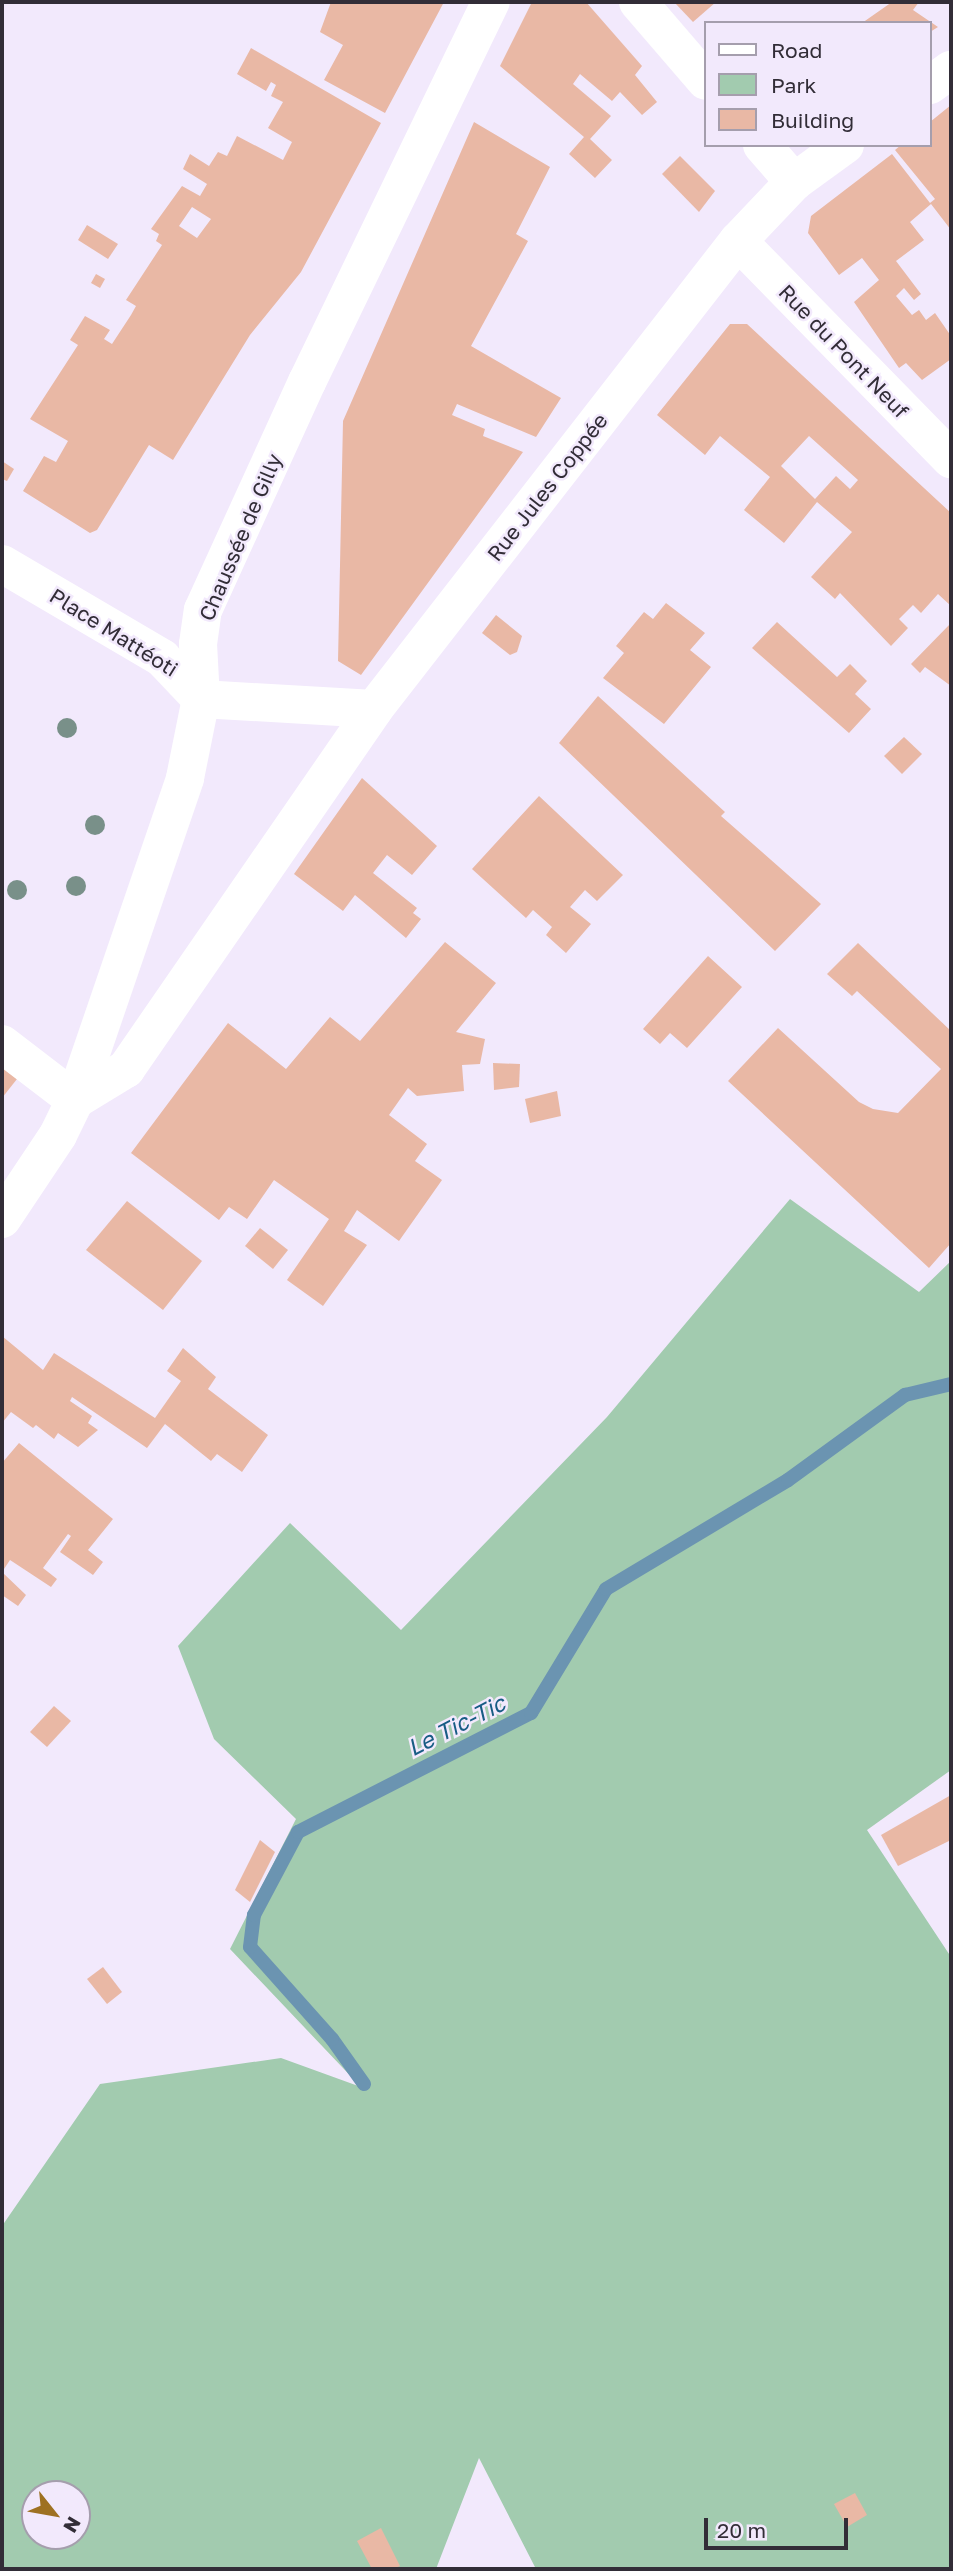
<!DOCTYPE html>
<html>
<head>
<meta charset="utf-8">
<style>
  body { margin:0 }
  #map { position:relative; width:953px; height:2571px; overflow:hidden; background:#f2e9fc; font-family:"Golos Text",sans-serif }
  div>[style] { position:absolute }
  .green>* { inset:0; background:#a2cbaf }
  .stream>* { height:14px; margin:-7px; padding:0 7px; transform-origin:7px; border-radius:7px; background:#6b94b1 }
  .building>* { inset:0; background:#e9b8a5 }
  .minor>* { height:38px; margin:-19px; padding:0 19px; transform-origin:19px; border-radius:19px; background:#fff }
  .trees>* { width:20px; height:20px; margin:-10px; border-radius:50%; background:#799089 }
  span { translate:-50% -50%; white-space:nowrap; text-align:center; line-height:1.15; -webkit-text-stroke:5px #f2e9fc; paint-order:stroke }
  .street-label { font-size:21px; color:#322d37 }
  .water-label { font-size:23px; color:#175c84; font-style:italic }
  .frame { position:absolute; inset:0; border:4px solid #322d37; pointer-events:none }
  .legend { position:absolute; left:704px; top:21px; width:228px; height:126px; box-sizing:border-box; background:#f2e9fc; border:2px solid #a59ead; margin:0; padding:9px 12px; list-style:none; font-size:21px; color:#322d37 }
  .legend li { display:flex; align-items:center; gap:14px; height:35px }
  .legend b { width:35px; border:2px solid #a59ead }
  .north { position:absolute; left:21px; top:2480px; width:70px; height:70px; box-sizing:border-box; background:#f2e9fc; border:2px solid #a59ead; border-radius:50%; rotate:121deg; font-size:19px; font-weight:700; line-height:28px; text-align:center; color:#322d37 }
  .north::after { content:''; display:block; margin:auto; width:24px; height:32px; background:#9e7122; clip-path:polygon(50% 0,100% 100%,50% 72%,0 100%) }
  .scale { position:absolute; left:704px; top:2518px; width:144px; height:32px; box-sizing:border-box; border:4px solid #322d37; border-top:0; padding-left:9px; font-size:21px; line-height:24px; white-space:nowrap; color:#322d37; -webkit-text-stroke:5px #f2e9fc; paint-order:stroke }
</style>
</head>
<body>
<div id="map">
  <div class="green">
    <div style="clip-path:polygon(evenodd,790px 1199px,919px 1292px,951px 1261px,951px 1770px,867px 1830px,951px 1957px,951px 2569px,536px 2569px,479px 2458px,436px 2569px,2px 2569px,2px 2226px,100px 2084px,281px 2058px,361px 2087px,230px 1949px,296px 1819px,214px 1739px,178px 1646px,290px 1523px,401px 1630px,607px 1417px,790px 1199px,35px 2494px,77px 2494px,77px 2536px,35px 2536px,35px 2494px)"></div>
  </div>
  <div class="stream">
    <div style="left:364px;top:2084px;width:55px;rotate:-125.4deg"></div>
    <div style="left:332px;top:2039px;width:123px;rotate:-131.7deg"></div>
    <div style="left:250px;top:1947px;width:32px;rotate:-83deg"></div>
    <div style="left:254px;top:1915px;width:94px;rotate:-62.1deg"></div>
    <div style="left:298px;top:1832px;width:262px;rotate:-27.1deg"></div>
    <div style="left:531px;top:1713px;width:145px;rotate:-58.8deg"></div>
    <div style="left:606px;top:1589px;width:212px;rotate:-30.9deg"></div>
    <div style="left:788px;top:1480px;width:145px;rotate:-36deg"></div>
    <div style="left:905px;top:1395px;width:47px;rotate:-13.4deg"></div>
  </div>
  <div class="building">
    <div style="clip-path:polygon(331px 2px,444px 2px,385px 113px,324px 80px,343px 45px,320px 32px)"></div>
    <div style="clip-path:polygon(532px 2px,586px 2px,642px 66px,635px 75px,657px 102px,642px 115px,620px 92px,612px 101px,580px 74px,573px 84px,611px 116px,590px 139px,612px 160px,595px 178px,569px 154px,584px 137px,500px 66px)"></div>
    <div style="clip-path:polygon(674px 2px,716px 2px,693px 22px)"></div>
    <div style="clip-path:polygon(892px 2px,919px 2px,913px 10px,938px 27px,930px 32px,930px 23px,862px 23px)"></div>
    <div style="clip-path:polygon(evenodd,251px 48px,381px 123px,301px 272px,250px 335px,173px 460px,149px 445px,97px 530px,90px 533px,23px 491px,44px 456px,56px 462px,68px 441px,30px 419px,78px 345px,70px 340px,85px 316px,110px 330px,104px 339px,112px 344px,131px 315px,136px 306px,126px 300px,162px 245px,156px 241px,159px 234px,151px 229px,182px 186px,200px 196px,207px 184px,183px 169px,190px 154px,209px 166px,218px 152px,227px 156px,237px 136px,283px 160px,292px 142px,268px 128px,283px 102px,271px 96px,276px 85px,271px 82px,266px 91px,237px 74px,251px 48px,192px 207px,211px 219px,197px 238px,179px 226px,192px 207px)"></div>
    <div style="clip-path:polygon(951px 105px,951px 230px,931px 204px,910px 222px,924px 240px,896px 261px,921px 294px,914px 300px,904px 288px,896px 296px,912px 315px,919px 310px,926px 320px,935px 313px,951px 336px,951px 359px,922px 380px,906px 363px,899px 368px,854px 302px,879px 280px,862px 258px,839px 275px,808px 233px,811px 216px,892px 154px,930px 203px,935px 199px,895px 150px,901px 145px,930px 145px,930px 122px)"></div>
    <div style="clip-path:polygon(474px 122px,550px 167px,516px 234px,528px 241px,471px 346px,561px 398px,536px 437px,457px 404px,452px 415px,485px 429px,483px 436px,523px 452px,361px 675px,338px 661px,343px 421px)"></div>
    <div style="clip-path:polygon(680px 156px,715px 191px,699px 212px,662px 174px)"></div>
    <div style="clip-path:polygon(87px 225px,118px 244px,108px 259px,78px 240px)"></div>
    <div style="clip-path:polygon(96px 274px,105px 279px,100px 288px,91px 283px)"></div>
    <div style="clip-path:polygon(evenodd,730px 324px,747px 324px,951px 513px,951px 606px,938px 594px,921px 613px,913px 605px,899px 619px,908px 628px,891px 646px,840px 593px,835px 599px,811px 577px,852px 532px,817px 502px,784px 543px,744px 510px,770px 477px,720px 436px,705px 455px,657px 415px,730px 324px,809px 436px,858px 480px,850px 489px,836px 476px,815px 499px,781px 466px,809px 436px)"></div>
    <div style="clip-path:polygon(2px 461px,14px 469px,7px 481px,2px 479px)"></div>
    <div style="clip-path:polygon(666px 603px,705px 633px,690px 650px,711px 667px,664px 724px,603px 678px,624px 653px,616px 646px,644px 612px,653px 619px)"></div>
    <div style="clip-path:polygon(496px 615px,522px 636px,517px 652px,510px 655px,482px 633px)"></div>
    <div style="clip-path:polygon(777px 622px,837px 677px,850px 664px,867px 681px,855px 694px,871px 709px,849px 733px,752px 648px)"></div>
    <div style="clip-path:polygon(951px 623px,951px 686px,925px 667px,920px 673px,911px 664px)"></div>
    <div style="clip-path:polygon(598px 696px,725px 812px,721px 816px,821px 904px,775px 951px,559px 743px)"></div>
    <div style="clip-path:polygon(904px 737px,922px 754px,902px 774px,884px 756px)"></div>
    <div style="clip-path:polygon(362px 778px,437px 846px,412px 875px,387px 855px,373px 873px,417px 908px,413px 913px,421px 919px,406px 938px,355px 895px,343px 911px,294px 874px)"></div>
    <div style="clip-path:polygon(539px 796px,623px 875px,597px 901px,585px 890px,570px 907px,591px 924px,566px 953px,546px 935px,552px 927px,533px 910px,526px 918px,472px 869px)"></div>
    <div style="clip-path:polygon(445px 942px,496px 983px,456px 1032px,485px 1039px,480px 1064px,462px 1065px,464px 1091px,417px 1096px,408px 1088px,389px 1115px,427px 1144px,415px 1161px,442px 1180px,399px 1241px,357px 1210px,344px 1231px,367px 1245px,323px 1306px,287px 1280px,329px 1219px,274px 1180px,247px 1219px,229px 1207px,219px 1220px,131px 1153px,228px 1023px,286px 1069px,330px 1017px,360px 1041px)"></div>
    <div style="clip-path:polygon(858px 943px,951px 1031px,951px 1243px,929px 1268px,728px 1081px,778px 1028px,859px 1102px,873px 1109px,898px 1113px,941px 1069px,857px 991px,852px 996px,827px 974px)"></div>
    <div style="clip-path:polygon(708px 956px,742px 987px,687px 1048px,670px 1033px,660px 1044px,643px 1029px)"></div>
    <div style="clip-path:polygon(493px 1063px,520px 1064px,519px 1087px,494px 1090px)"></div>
    <div style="clip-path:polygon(2px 1067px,17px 1079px,2px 1098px)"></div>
    <div style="clip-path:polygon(557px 1091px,561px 1116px,530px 1123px,525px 1099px)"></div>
    <div style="clip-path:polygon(127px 1201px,202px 1261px,163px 1310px,86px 1250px)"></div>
    <div style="clip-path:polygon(260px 1228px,288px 1250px,273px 1269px,245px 1246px)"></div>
    <div style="clip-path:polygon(2px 1336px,43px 1370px,54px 1353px,155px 1418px,181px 1381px,167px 1371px,183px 1348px,216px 1377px,208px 1389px,268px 1435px,242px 1472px,217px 1454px,211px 1461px,165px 1424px,147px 1448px,72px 1397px,70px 1401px,92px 1416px,88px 1423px,98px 1430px,78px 1447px,58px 1433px,54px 1439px,36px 1425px,33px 1428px,11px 1412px,2px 1423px)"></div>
    <div style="clip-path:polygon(19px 1443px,113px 1519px,88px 1550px,103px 1562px,93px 1575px,60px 1552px,71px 1536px,68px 1534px,43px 1568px,57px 1579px,51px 1587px,10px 1560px,2px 1572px,26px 1595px,18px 1606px,2px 1595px,2px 1463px)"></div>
    <div style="clip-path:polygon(54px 1706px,71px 1721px,47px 1747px,30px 1732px)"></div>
    <div style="clip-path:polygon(951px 1795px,951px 1840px,898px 1866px,881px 1835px)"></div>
    <div style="clip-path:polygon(260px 1840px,275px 1852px,250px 1902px,235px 1890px)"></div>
    <div style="clip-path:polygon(103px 1967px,122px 1992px,107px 2004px,87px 1979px)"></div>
    <div style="clip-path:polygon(855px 2493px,867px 2515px,847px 2527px,834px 2504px)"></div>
    <div style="clip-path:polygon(381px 2528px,400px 2566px,393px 2569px,372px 2569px,357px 2541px)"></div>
  </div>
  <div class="minor">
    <div style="left:638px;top:2px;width:104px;rotate:49.3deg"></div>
    <div style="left:930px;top:85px;width:26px;rotate:-36deg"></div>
    <div style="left:762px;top:145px;width:49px;rotate:49.1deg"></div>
    <div style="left:738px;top:241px;width:305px;rotate:45.7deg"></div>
    <div style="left:2px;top:564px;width:186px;rotate:30.4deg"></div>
    <div style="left:162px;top:658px;width:57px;rotate:46.4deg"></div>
    <div style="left:201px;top:699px;width:173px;rotate:3.3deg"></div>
    <div style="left:374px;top:709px;width:593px;rotate:-52.13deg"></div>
    <div style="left:738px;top:241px;width:81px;rotate:-46.5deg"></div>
    <div style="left:794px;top:182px;width:63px;rotate:-36deg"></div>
    <div style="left:2px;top:1044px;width:92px;rotate:37.5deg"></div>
    <div style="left:75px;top:1100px;width:60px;rotate:-31.3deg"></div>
    <div style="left:126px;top:1069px;width:437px;rotate:-55.4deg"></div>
    <div style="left:2px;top:1219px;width:101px;rotate:-56.3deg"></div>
    <div style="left:58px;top:1135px;width:39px;rotate:-64deg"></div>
    <div style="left:75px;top:1100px;width:340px;rotate:-71.1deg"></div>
    <div style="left:185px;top:778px;width:81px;rotate:-78.6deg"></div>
    <div style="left:201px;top:699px;width:55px;rotate:-93.1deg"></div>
    <div style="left:198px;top:644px;width:34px;rotate:-82deg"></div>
    <div style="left:203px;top:610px;width:251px;rotate:-65.5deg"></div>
    <div style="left:307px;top:382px;width:422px;rotate:-64.2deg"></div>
  </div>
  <div class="trees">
    <div style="left:67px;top:728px"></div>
    <div style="left:95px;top:825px"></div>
    <div style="left:76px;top:886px"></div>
    <div style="left:17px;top:890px"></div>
  </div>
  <div class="street-label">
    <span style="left:844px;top:351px;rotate:46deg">Rue du Pont Neuf</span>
    <span style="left:547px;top:487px;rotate:-52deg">Rue Jules Coppée</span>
    <span style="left:240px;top:537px;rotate:-67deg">Chaussée de Gilly</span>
    <span style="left:114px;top:632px;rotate:32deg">Place Mattéoti</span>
  </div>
  <div class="water-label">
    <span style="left:456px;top:1725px;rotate:-27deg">Le Tic-Tic</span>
  </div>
  <div class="frame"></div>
  <ul class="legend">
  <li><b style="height:9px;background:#fff"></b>Road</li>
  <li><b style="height:19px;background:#a2cbaf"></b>Park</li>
  <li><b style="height:19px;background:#e9b8a5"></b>Building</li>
  </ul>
  <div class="north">N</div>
  <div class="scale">20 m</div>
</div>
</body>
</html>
